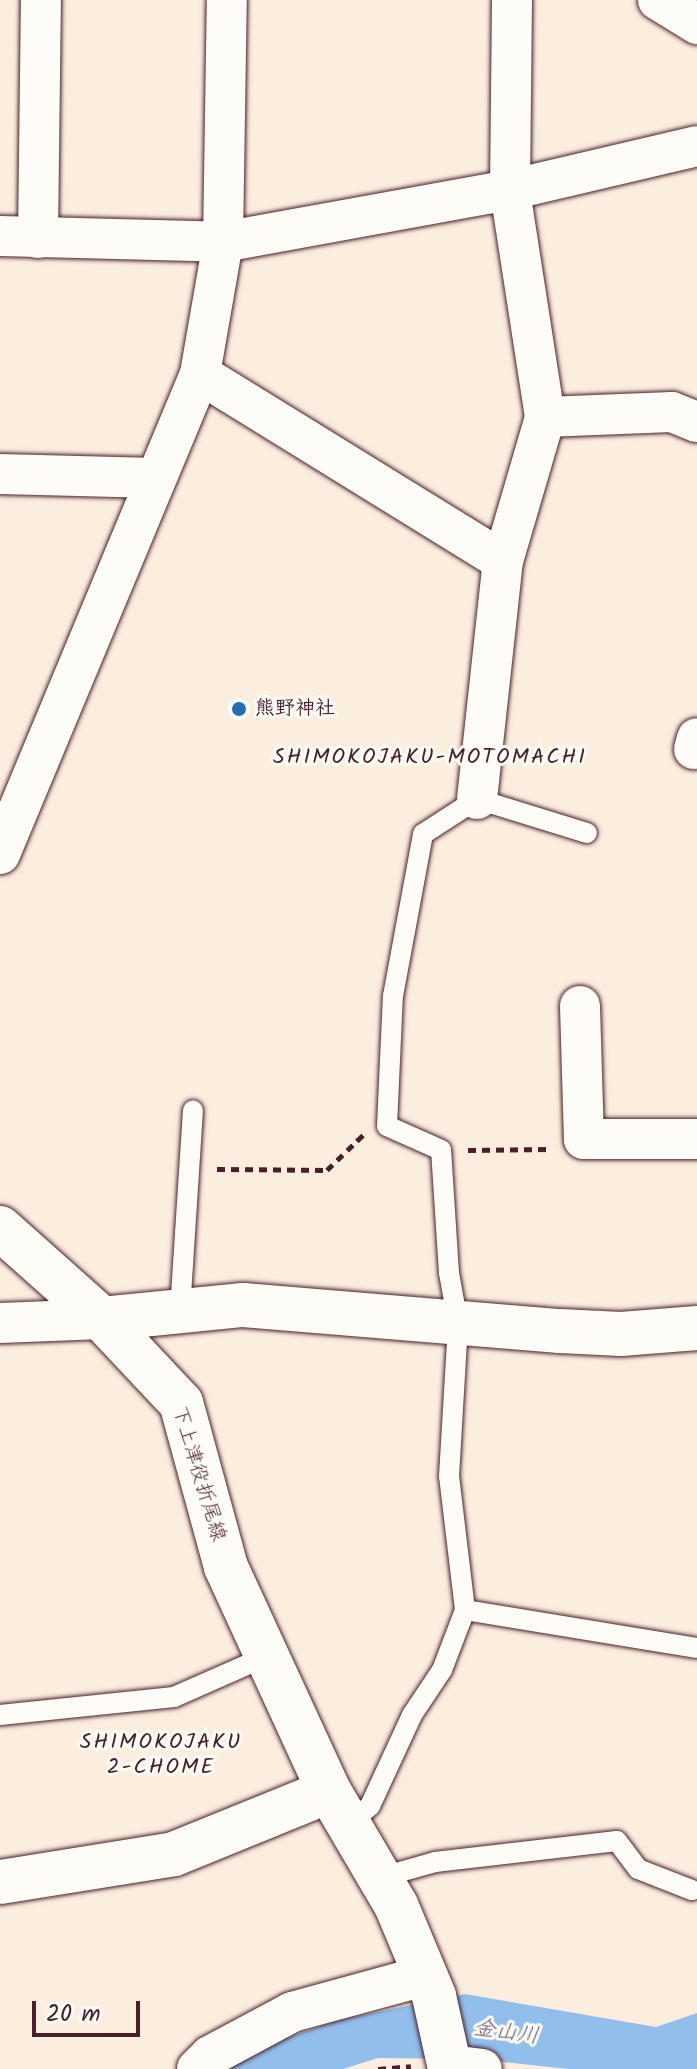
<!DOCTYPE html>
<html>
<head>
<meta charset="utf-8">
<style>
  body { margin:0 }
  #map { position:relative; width:697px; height:2069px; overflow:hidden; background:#fbeede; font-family:Kalam,"Klee One",sans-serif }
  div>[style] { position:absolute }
  .water>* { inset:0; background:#92beeb }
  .path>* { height:5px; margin-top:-2.5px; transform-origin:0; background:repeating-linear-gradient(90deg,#4a1f2b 0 8px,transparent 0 14px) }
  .roads { filter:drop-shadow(0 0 2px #4a1f2b) drop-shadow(0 0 2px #4a1f2b) }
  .service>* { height:20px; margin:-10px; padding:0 10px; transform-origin:10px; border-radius:10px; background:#fdfcf7 }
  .minor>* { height:40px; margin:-20px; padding:0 20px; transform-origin:20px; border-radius:20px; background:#fdfcf7 }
  .tertiary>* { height:44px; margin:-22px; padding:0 22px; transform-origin:22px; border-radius:22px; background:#fdfcf7 }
  .secondary>* { height:44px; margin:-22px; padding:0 22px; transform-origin:22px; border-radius:22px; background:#fdfcf7 }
  .dots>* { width:22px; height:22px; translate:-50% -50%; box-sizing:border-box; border:4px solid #fdfcf7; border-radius:50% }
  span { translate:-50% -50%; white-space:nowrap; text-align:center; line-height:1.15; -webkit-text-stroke:6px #fdfcf7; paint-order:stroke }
  .poi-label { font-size:20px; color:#4a1f2b; font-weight:700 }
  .left { translate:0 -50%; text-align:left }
  .street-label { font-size:20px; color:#4a1f2b }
  .neighbourhood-label { font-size:22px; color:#4a1f2b; letter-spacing:2px }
  .water-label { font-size:22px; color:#63576e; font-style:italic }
  .scale { position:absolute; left:32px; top:2001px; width:108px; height:36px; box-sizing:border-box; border:4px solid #4a1f2b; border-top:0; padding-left:10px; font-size:24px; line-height:28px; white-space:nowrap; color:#4a1f2b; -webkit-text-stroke:6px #fdfcf7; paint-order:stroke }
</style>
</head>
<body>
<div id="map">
  <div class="water">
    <div style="clip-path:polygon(465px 1994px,656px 2027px,697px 2013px,697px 2069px,568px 2069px,477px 2059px,378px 2058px,343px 2069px,215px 2069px,256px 2048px,339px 2020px)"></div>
  </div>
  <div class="path">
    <div style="left:468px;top:1150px;width:82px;rotate:-0.7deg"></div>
    <div style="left:217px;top:1169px;width:110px;rotate:0.5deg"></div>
    <div style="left:327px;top:1170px;width:52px;rotate:-44.2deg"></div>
    <div style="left:378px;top:2069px;width:33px;rotate:-5deg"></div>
  </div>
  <div class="roads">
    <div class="service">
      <div style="left:180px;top:1311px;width:201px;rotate:-86.3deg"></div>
      <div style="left:465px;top:1610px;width:235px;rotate:9.3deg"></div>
      <div style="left:0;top:1715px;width:175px;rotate:-5.9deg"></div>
      <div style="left:174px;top:1697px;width:102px;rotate:-23.8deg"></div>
      <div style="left:349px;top:1824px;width:28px;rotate:-41deg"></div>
      <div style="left:370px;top:1806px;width:100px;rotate:-65.2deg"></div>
      <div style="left:412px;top:1715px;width:54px;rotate:-56.3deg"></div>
      <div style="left:442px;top:1670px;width:64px;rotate:-69deg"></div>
      <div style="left:465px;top:1610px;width:135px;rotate:-96.8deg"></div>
      <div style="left:449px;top:1476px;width:153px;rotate:-86.6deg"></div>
      <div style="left:458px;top:1323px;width:51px;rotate:-100.2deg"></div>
      <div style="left:449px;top:1273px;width:123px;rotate:-93.7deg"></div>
      <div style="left:441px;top:1150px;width:59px;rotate:-156deg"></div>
      <div style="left:387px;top:1126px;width:130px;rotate:-87.4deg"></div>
      <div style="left:393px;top:996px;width:165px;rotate:-79.5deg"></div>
      <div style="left:423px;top:834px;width:64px;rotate:-32.9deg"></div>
      <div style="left:477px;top:799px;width:115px;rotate:17.2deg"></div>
      <div style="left:382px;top:1877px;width:55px;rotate:-15.8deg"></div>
      <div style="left:435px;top:1862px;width:183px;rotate:-6.6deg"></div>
      <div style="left:617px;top:1841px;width:35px;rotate:53deg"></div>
      <div style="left:638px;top:1869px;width:58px;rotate:21.3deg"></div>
    </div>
    <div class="minor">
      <div style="left:658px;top:0;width:46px;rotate:31.6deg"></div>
      <div style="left:0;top:236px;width:223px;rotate:1.5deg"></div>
      <div style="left:223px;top:242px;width:292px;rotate:-10.3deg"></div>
      <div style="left:510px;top:190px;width:192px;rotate:-13.2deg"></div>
      <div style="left:38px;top:238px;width:238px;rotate:-89.3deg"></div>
      <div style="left:200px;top:374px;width:356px;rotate:31.7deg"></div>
      <div style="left:503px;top:561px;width:150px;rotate:-73.7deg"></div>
      <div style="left:545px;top:417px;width:230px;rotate:-98.8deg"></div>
      <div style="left:510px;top:190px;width:190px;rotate:-89.4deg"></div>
      <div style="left:545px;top:417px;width:127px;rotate:-2.3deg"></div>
      <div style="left:672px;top:412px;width:27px;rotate:22deg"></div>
      <div style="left:0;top:474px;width:156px;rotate:1.5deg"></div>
      <div style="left:694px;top:749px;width:11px;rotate:-75deg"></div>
      <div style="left:477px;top:799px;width:239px;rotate:-83.8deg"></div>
      <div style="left:0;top:854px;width:520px;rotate:-67.38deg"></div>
      <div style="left:200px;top:374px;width:134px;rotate:-80.1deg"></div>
      <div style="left:223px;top:242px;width:242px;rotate:-89.1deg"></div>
      <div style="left:580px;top:1006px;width:133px;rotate:88.3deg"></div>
      <div style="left:584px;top:1139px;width:113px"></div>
      <div style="left:0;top:1323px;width:102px;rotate:-2.2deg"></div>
      <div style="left:450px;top:2065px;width:32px;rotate:7deg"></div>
      <div style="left:197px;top:2069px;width:18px;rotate:-45deg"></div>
      <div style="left:210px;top:2056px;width:93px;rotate:-28.2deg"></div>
      <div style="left:292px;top:2012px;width:137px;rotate:-15.3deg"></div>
    </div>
    <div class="tertiary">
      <div style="left:0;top:1228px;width:137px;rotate:41.7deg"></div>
      <div style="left:329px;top:1791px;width:132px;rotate:59.6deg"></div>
      <div style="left:396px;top:1905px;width:99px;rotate:67.3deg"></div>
      <div style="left:434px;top:1996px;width:75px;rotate:77.6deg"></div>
    </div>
    <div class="secondary">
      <div style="left:0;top:1882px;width:176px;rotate:-9.1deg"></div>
      <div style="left:174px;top:1854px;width:167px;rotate:-22.1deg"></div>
      <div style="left:329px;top:1791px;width:247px;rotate:-114.7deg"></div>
      <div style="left:226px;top:1567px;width:170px;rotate:-105.3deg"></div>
      <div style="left:181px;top:1403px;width:115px;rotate:-133.2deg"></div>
      <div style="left:102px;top:1319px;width:142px;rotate:-5.7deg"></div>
      <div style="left:243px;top:1305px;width:318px;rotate:4.7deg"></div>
      <div style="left:560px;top:1331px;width:61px;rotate:2.8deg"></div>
      <div style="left:621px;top:1334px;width:76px;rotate:-4.5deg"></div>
    </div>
  </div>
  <div class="dots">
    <div style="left:239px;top:709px;background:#1f6fb2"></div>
  </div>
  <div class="poi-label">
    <span class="left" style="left:255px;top:709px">熊野神社</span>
  </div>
  <div class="street-label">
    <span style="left:198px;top:1474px;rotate:73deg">下上津役折尾線</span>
  </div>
  <div class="neighbourhood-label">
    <span style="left:430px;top:758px">SHIMOKOJAKU-MOTOMACHI</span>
    <span style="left:161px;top:1755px">SHIMOKOJAKU<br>2-CHOME</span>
  </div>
  <div class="water-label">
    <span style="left:506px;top:2033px;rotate:8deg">金山川</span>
  </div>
  <div class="scale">20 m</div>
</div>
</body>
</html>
